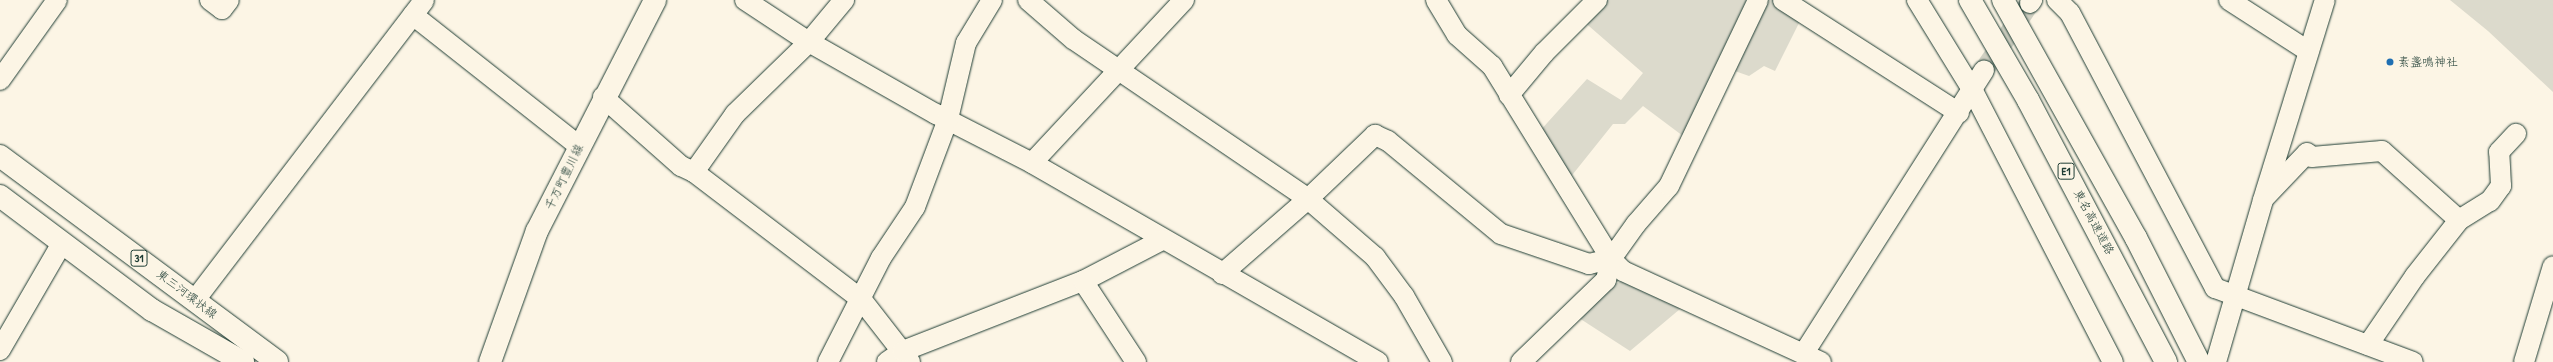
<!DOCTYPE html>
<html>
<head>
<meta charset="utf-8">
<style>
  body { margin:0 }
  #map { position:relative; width:2553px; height:362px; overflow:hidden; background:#fcf5e5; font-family:"Patrick Hand","Klee One",sans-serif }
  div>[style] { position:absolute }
  .green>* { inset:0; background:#dcdacc }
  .street-tunnel>* { height:20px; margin-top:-10px; transform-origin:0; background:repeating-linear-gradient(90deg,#d0d0c2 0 20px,transparent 0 30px) }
  .roads { filter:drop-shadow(0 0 1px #1f3d34) drop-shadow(0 0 1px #1f3d34) }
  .street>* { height:20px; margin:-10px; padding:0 10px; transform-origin:10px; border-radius:10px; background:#fcf5e5 }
  .secondary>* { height:22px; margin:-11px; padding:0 11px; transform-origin:11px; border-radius:11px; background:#fcf5e5 }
  .primary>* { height:22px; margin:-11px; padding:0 11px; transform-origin:11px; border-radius:11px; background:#fcf5e5 }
  .highway>* { height:22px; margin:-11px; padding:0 11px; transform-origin:11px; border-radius:11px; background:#fcf5e5 }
  .dots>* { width:11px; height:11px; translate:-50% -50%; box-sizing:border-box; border:2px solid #fcf5e5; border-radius:50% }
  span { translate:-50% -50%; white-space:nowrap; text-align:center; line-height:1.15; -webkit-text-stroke:3px #fcf5e5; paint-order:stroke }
  .shield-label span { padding:1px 3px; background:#fcf5e5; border:1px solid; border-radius:3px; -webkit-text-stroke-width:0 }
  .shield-label { font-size:11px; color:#1f3d34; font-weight:700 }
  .poi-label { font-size:12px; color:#1f3d34 }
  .left { translate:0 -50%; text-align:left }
  .street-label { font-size:12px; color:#1f3d34 }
</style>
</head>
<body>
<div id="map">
  <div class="green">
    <div style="clip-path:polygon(1602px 0,1752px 0,1687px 139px,1643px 106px,1625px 124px,1613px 124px,1569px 179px,1538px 133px,1587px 79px,1621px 100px,1643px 73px,1582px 20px)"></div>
    <div style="clip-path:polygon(1763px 0,1777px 0,1802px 17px,1775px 71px,1764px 66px,1749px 76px,1732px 70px)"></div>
    <div style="clip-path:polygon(2450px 0,2553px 0,2553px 92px,2488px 31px)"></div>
    <div style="clip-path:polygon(1624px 280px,1686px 304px,1630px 351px,1579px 318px,1615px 284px)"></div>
  </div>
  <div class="street-tunnel">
    <div style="left:1984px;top:70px;width:81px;rotate:-55.5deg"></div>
  </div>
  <div class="roads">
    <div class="street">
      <div style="left:210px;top:0;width:15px;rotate:37deg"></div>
      <div style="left:222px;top:9px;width:11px;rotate:-52deg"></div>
      <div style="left:745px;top:0;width:77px;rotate:33.3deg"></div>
      <div style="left:809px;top:42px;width:146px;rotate:29.6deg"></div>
      <div style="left:936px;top:114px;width:108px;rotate:27deg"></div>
      <div style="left:1032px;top:163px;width:399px;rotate:29.9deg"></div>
      <div style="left:1028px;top:0;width:60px;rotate:40.9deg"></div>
      <div style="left:1073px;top:39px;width:284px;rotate:34.2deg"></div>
      <div style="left:1308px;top:199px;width:89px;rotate:40.9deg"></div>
      <div style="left:1375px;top:257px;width:49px;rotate:53.4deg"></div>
      <div style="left:1404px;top:296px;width:76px;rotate:60.1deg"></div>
      <div style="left:1436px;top:0;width:41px;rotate:59deg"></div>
      <div style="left:1457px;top:35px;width:47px;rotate:41.5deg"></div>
      <div style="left:1492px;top:66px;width:227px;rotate:58.3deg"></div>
      <div style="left:1611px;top:259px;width:17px;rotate:45deg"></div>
      <div style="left:1623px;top:271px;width:218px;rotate:24.7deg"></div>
      <div style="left:1783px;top:0;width:209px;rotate:32.7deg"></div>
      <div style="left:1917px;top:0;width:107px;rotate:58.4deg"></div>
      <div style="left:1973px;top:91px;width:305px;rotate:62.7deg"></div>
      <div style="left:2057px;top:0;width:18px;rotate:45deg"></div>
      <div style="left:2070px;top:13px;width:311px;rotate:62.2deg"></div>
      <div style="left:2215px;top:288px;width:211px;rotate:20.5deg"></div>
      <div style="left:2229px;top:0;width:94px;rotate:32.8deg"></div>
      <div style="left:2030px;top:3px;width:4px;rotate:-56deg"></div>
      <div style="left:413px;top:15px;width:211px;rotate:38.3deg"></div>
      <div style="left:0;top:80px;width:98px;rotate:-54.5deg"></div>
      <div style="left:1509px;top:95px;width:55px;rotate:-50.2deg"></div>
      <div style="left:1544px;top:53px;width:75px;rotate:-45deg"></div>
      <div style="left:603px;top:97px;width:104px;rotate:41.5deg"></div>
      <div style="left:681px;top:166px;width:14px;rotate:25deg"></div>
      <div style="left:694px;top:172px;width:210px;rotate:37.3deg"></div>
      <div style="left:861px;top:299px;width:80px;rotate:52.1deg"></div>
      <div style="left:1032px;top:163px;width:223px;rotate:-47deg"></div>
      <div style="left:694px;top:172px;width:71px;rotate:-54.7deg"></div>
      <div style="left:735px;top:114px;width:103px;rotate:-44.2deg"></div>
      <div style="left:809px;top:42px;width:55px;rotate:-50.2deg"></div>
      <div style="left:2266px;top:196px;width:59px;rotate:-46.4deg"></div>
      <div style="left:2307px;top:153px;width:6px;rotate:39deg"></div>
      <div style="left:2312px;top:157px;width:70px;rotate:-4.9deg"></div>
      <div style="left:2382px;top:151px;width:103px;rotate:41.9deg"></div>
      <div style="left:1222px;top:274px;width:114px;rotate:-41.1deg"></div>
      <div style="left:1308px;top:199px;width:93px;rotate:-43.7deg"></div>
      <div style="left:1375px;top:135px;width:14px;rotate:25deg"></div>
      <div style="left:1388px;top:141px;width:146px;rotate:39.5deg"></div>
      <div style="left:1501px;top:234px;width:93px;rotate:18.8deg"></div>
      <div style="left:1589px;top:264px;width:23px;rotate:-13deg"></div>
      <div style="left:1083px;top:281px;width:97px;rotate:56.8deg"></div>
      <div style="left:195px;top:300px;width:377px;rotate:-52.6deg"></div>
      <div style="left:2368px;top:345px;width:83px;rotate:-55.7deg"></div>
      <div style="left:2415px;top:276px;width:71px;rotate:-51.8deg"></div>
      <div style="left:2459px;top:220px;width:36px;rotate:-32deg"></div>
      <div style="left:2490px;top:201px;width:19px;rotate:-54deg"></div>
      <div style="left:2501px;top:186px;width:34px;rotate:-93deg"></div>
      <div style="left:2499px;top:152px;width:25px;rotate:-47deg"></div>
      <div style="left:0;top:350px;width:124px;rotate:-59.9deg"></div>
      <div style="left:1804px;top:353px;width:335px;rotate:-57.5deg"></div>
      <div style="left:828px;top:362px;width:117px;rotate:-63deg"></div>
      <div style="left:881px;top:258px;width:61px;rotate:-56.3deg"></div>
      <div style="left:915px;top:207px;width:94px;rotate:-69.4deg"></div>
      <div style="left:948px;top:119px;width:78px;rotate:-76.7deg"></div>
      <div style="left:966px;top:43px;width:50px;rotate:-58.8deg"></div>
      <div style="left:887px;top:362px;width:19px;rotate:-35deg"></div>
      <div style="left:903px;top:351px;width:193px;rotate:-21.3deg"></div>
      <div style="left:1083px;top:281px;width:89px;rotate:-27.4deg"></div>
      <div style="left:1521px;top:362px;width:118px;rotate:-44deg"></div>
      <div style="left:1606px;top:280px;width:22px;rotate:-77deg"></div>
      <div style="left:1611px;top:259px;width:43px;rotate:-54.5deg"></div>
      <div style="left:1636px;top:224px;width:50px;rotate:-49deg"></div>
      <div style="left:1669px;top:186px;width:206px;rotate:-64.4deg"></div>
      <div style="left:2216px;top:362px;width:169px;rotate:-73.8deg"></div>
      <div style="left:2263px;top:200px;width:209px;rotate:-72.8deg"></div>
      <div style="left:2524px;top:362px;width:100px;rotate:-73.2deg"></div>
    </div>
    <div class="secondary">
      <div style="left:490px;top:362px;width:139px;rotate:-70.3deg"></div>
      <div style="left:537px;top:231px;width:259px;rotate:-62.9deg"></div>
    </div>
    <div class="primary">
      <div style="left:0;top:156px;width:345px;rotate:36.6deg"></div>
      <div style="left:0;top:196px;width:190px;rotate:36.9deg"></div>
      <div style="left:152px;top:310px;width:105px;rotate:29.7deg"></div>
    </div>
    <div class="highway">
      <div style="left:1970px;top:0;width:116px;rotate:59.9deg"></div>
      <div style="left:2028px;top:100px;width:296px;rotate:62.2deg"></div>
      <div style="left:2003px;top:0;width:273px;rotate:60.8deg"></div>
      <div style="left:2136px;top:238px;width:139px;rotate:63.1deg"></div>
    </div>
  </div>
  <div class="dots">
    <div style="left:2390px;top:62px;background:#1f6fb2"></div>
  </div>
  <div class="shield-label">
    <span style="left:2066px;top:171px">E1</span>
    <span style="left:139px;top:258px">31</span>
  </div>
  <div class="poi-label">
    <span class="left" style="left:2398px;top:62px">素盞鳴神社</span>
  </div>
  <div class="street-label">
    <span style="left:564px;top:177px;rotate:-64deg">千万町豊川線</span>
    <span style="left:2094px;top:222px;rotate:62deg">東名高速道路</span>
    <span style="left:187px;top:294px;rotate:37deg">東三河環状線</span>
  </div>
</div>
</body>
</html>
